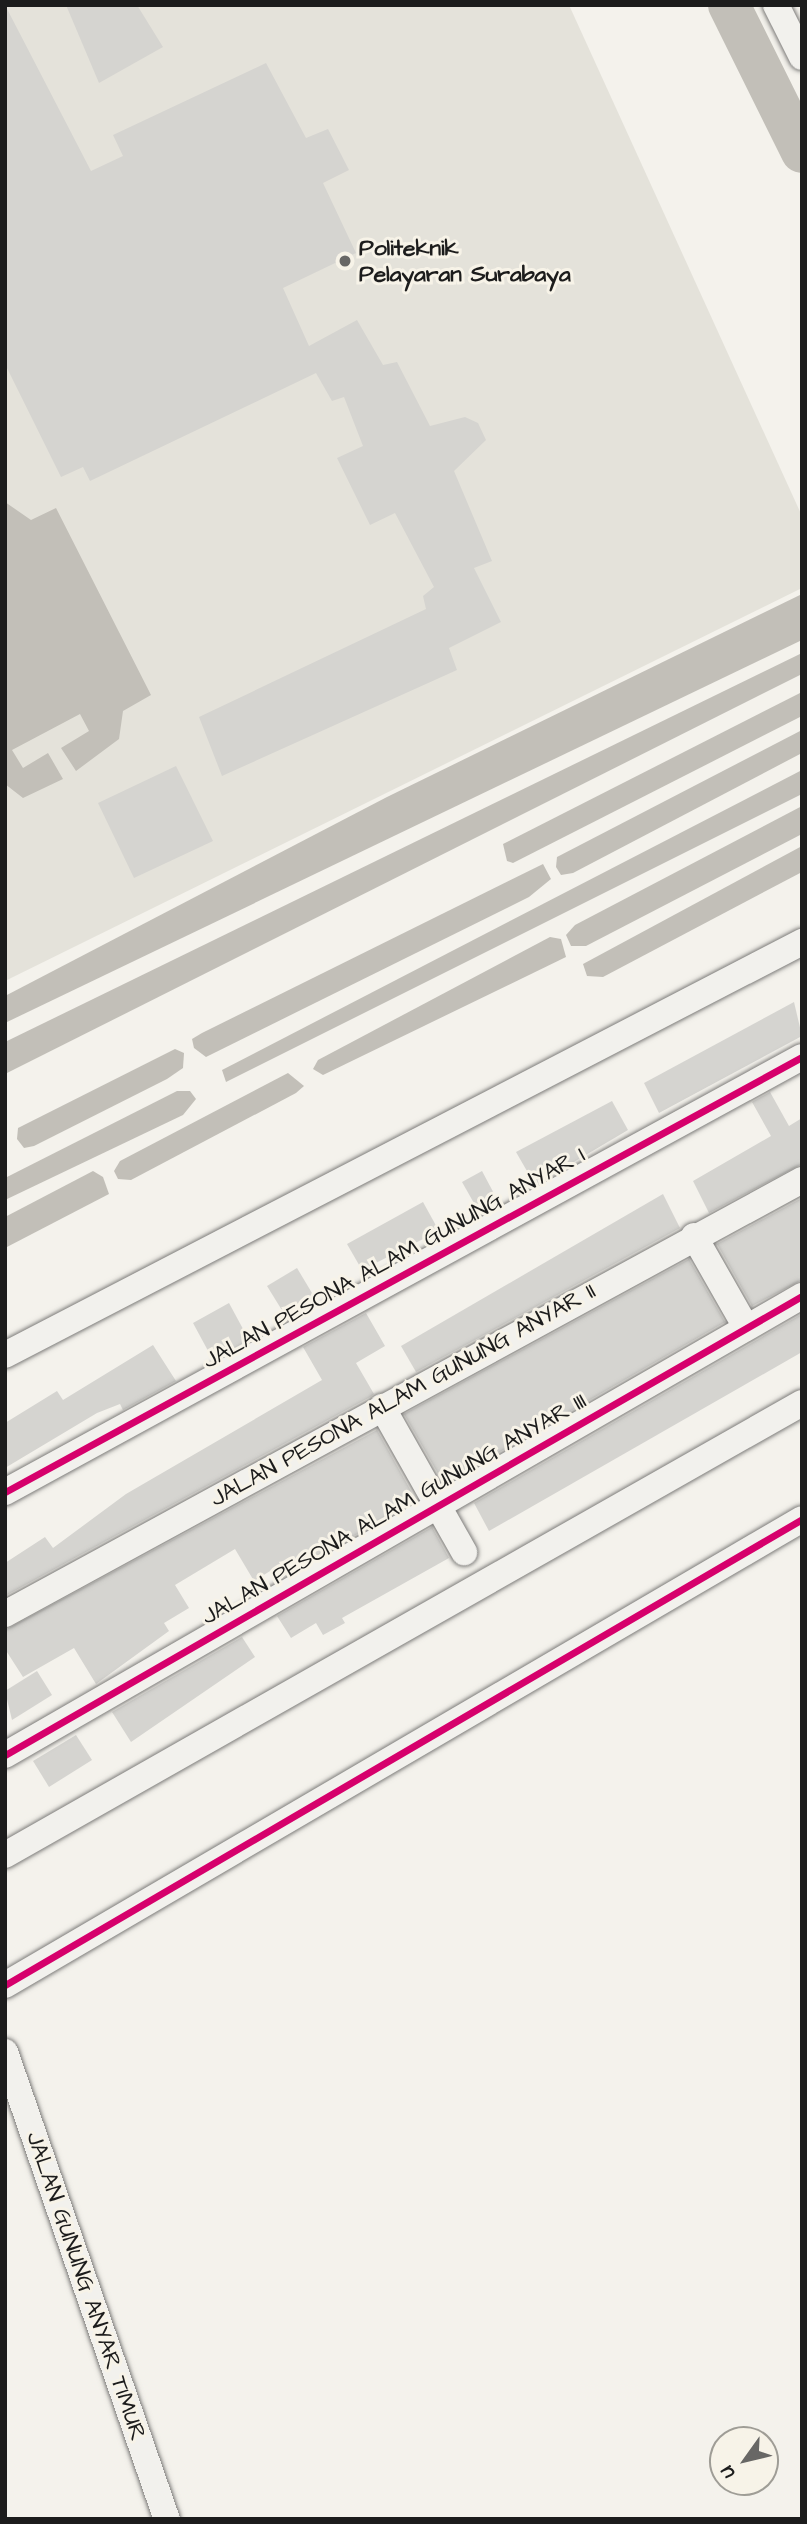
<!DOCTYPE html>
<html>
<head>
<meta charset="utf-8">
<style>
  body { margin:0 }
  #map { position:relative; width:807px; height:2524px; overflow:hidden; background:#f4f2ec; font-family:"Architects Daughter",sans-serif }
  div>[style] { position:absolute }
  .built>* { inset:0; background:#e4e2da }
  .water>* { inset:0; background:#c2bfb8 }
  .river>* { height:42px; margin:-21px; padding:0 21px; transform-origin:21px; border-radius:21px; background:#c2bfb8 }
  .building>* { inset:0; background:#d5d4d0 }
  .roads { filter:drop-shadow(0 0 2px #7d7c7a) drop-shadow(0 0 2px #7d7c7a) }
  .minor>* { height:26px; margin:-13px; padding:0 13px; transform-origin:13px; border-radius:13px; background:#f2f1ed }
  .cycleway>* { height:7px; margin:-3.5px; padding:0 3.5px; transform-origin:3.5px; border-radius:3.5px; background:#d6006c }
  .dots>* { width:19px; height:19px; translate:-50% -50%; box-sizing:border-box; border:4px solid #f7f3e8; border-radius:50% }
  span { translate:-50% -50%; white-space:nowrap; text-align:center; line-height:1.15; -webkit-text-stroke:6px #f7f3e8; paint-order:stroke }
  .poi-label { font-size:23px; color:#1c1c1c; font-weight:700 }
  .left { translate:0 -50%; text-align:left }
  .street-label { font-size:23px; color:#1c1c1c }
  .frame { position:absolute; inset:0; border:7px solid #1c1c1c; pointer-events:none }
  .north { position:absolute; left:709px; top:2426px; width:70px; height:70px; box-sizing:border-box; background:#f7f3e8; border:2px solid #9f9d96; border-radius:50%; rotate:236deg; font-size:19px; font-weight:700; line-height:28px; text-align:center; color:#1c1c1c }
  .north::after { content:''; display:block; margin:auto; width:24px; height:32px; background:#686765; clip-path:polygon(50% 0,100% 100%,50% 72%,0 100%) }
</style>
</head>
<body>
<div id="map">
  <div class="built">
    <div style="clip-path:polygon(5px 5px,569px 5px,802px 516px,802px 588px,5px 981px)"></div>
  </div>
  <div class="water">
    <div style="clip-path:polygon(5px 502px,31px 520px,56px 508px,151px 695px,123px 711px,119px 739px,76px 771px,61px 748px,89px 731px,80px 714px,12px 750px,23px 768px,48px 753px,63px 779px,23px 798px,5px 784px)"></div>
    <div style="clip-path:polygon(802px 594px,802px 640px,5px 1023px,5px 996px,387px 797px)"></div>
    <div style="clip-path:polygon(802px 653px,802px 674px,5px 1074px,5px 1042px)"></div>
    <div style="clip-path:polygon(802px 692px,802px 716px,513px 863px,507px 861px,503px 844px)"></div>
    <div style="clip-path:polygon(802px 730px,802px 753px,573px 873px,561px 875px,556px 867px,557px 857px)"></div>
    <div style="clip-path:polygon(802px 770px,802px 794px,226px 1082px,222px 1070px)"></div>
    <div style="clip-path:polygon(802px 806px,802px 834px,586px 946px,571px 946px,566px 935px,575px 925px)"></div>
    <div style="clip-path:polygon(802px 846px,802px 872px,603px 977px,587px 976px,583px 964px)"></div>
    <div style="clip-path:polygon(543px 864px,551px 879px,529px 897px,206px 1057px,194px 1048px,192px 1039px,202px 1033px)"></div>
    <div style="clip-path:polygon(550px 937px,561px 939px,566px 957px,323px 1075px,313px 1069px,318px 1060px)"></div>
    <div style="clip-path:polygon(175px 1049px,184px 1053px,183px 1068px,167px 1079px,34px 1146px,24px 1148px,17px 1139px,18px 1128px)"></div>
    <div style="clip-path:polygon(288px 1073px,304px 1086px,296px 1093px,131px 1180px,118px 1179px,114px 1171px,120px 1161px)"></div>
    <div style="clip-path:polygon(177px 1091px,190px 1091px,196px 1099px,183px 1115px,5px 1200px,5px 1178px)"></div>
    <div style="clip-path:polygon(93px 1171px,103px 1177px,109px 1194px,5px 1248px,5px 1217px)"></div>
  </div>
  <div class="river">
    <div style="left:729px;top:5px;width:164px;rotate:63.6deg"></div>
  </div>
  <div class="building">
    <div style="clip-path:polygon(5px 5px,91px 171px,123px 156px,113px 135px,266px 63px,306px 138px,328px 129px,349px 170px,323px 183px,356px 253px,283px 288px,309px 346px,357px 320px,383px 365px,397px 362px,430px 426px,465px 417px,478px 423px,486px 440px,454px 471px,492px 561px,474px 568px,501px 622px,449px 648px,457px 670px,222px 776px,199px 717px,426px 609px,423px 596px,434px 587px,395px 513px,370px 525px,337px 458px,363px 446px,344px 397px,332px 401px,316px 373px,90px 481px,83px 467px,61px 477px,5px 364px)"></div>
    <div style="clip-path:polygon(66px 5px,137px 5px,163px 47px,99px 83px)"></div>
    <div style="clip-path:polygon(176px 766px,213px 841px,134px 878px,98px 803px)"></div>
    <div style="clip-path:polygon(794px 1002px,802px 1036px,659px 1113px,644px 1083px)"></div>
    <div style="clip-path:polygon(770px 1092px,789px 1126px,802px 1118px,802px 1164px,709px 1213px,693px 1181px,771px 1136px,752px 1102px)"></div>
    <div style="clip-path:polygon(612px 1101px,628px 1130px,535px 1185px,516px 1152px)"></div>
    <div style="clip-path:polygon(482px 1171px,498px 1201px,479px 1212px,462px 1182px)"></div>
    <div style="clip-path:polygon(663px 1194px,680px 1228px,416px 1372px,401px 1346px)"></div>
    <div style="clip-path:polygon(802px 1198px,802px 1280px,752px 1306px,717px 1244px)"></div>
    <div style="clip-path:polygon(423px 1202px,439px 1231px,362px 1270px,347px 1244px)"></div>
    <div style="clip-path:polygon(689px 1259px,725px 1322px,444px 1484px,404px 1414px)"></div>
    <div style="clip-path:polygon(297px 1268px,318px 1303px,288px 1320px,267px 1286px)"></div>
    <div style="clip-path:polygon(229px 1303px,249px 1340px,213px 1360px,193px 1323px)"></div>
    <div style="clip-path:polygon(366px 1313px,385px 1346px,356px 1363px,374px 1394px,370px 1397px,5px 1596px,5px 1563px,45px 1537px,53px 1548px,126px 1494px,322px 1380px,303px 1347px)"></div>
    <div style="clip-path:polygon(802px 1314px,802px 1352px,489px 1531px,474px 1503px)"></div>
    <div style="clip-path:polygon(153px 1345px,176px 1381px,123px 1410px,120px 1404px,97px 1413px,5px 1468px,5px 1423px,57px 1391px,63px 1400px)"></div>
    <div style="clip-path:polygon(377px 1430px,416px 1500px,288px 1574px,283px 1563px,254px 1581px,235px 1549px,175px 1585px,189px 1608px,164px 1623px,169px 1631px,96px 1684px,74px 1648px,23px 1677px,5px 1649px,5px 1630px)"></div>
    <div style="clip-path:polygon(432px 1527px,449px 1558px,342px 1618px,345px 1623px,323px 1635px,316px 1623px,291px 1638px,277px 1616px)"></div>
    <div style="clip-path:polygon(242px 1637px,255px 1657px,131px 1742px,112px 1712px)"></div>
    <div style="clip-path:polygon(37px 1671px,52px 1695px,12px 1720px,5px 1691px)"></div>
    <div style="clip-path:polygon(76px 1735px,92px 1760px,49px 1787px,33px 1761px)"></div>
  </div>
  <div class="roads">
    <div class="minor">
      <div style="left:776px;top:5px;width:58px;rotate:63.4deg"></div>
      <div style="left:694px;top:1236px;width:105px;rotate:60.3deg"></div>
      <div style="left:5px;top:1355px;width:898px;rotate:-27.39deg"></div>
      <div style="left:382px;top:1407px;width:167px;rotate:60.5deg"></div>
      <div style="left:5px;top:1492px;width:908px;rotate:-28.63deg"></div>
      <div style="left:5px;top:1614px;width:908px;rotate:-28.57deg"></div>
      <div style="left:5px;top:1755px;width:920px;rotate:-29.94deg"></div>
      <div style="left:5px;top:1855px;width:916px;rotate:-29.56deg"></div>
      <div style="left:5px;top:1985px;width:923px;rotate:-30.31deg"></div>
      <div style="left:5px;top:2052px;width:494px;rotate:70.9deg"></div>
    </div>
  </div>
  <div class="cycleway">
    <div style="left:5px;top:1492px;width:908px;rotate:-28.63deg"></div>
    <div style="left:5px;top:1755px;width:920px;rotate:-29.94deg"></div>
    <div style="left:5px;top:1985px;width:923px;rotate:-30.31deg"></div>
  </div>
  <div class="dots">
    <div style="left:345px;top:261px;background:#686765"></div>
  </div>
  <div class="poi-label">
    <span class="left" style="left:359px;top:261px">Politeknik<br>Pelayaran Surabaya</span>
  </div>
  <div class="street-label">
    <span style="left:394px;top:1258px;rotate:-29deg">JALAN PESONA ALAM GUNUNG ANYAR I</span>
    <span style="left:403px;top:1395px;rotate:-29deg">JALAN PESONA ALAM GUNUNG ANYAR II</span>
    <span style="left:394px;top:1509px;rotate:-30deg">JALAN PESONA ALAM GUNUNG ANYAR III</span>
    <span style="left:86px;top:2286px;rotate:71deg">JALAN GUNUNG ANYAR TIMUR</span>
  </div>
  <div class="frame"></div>
  <div class="north">U</div>
</div>
</body>
</html>
